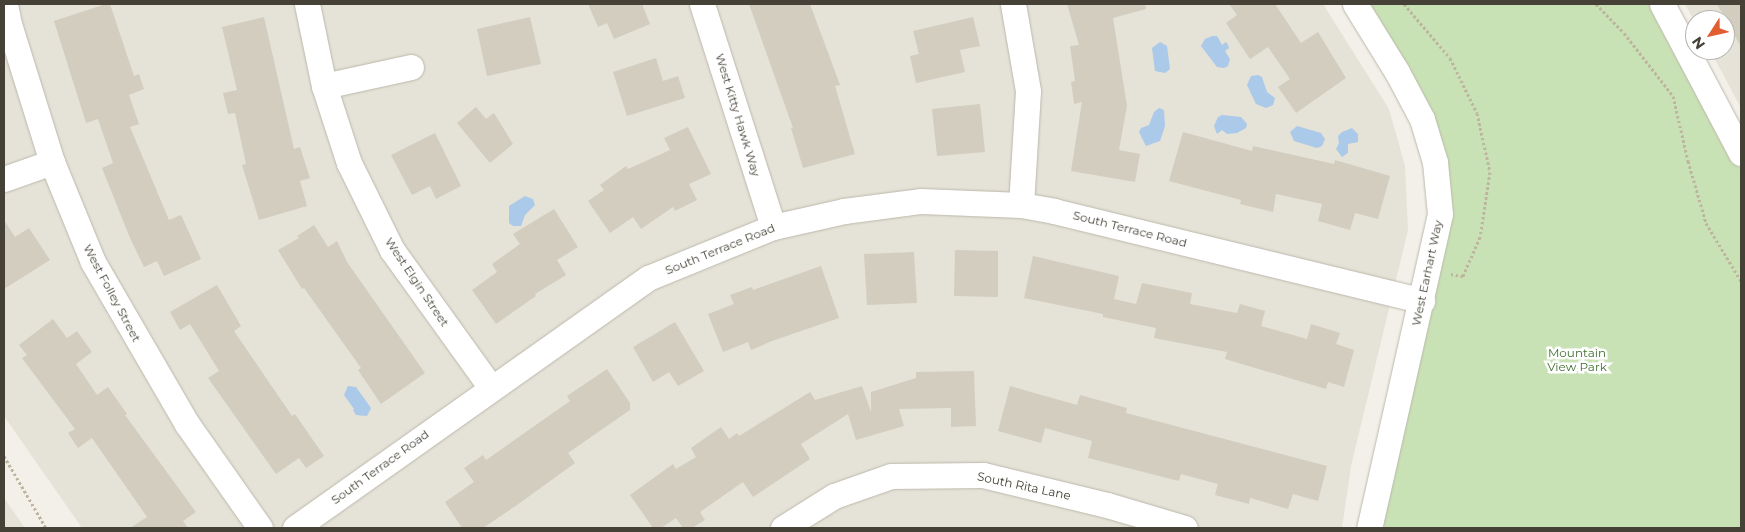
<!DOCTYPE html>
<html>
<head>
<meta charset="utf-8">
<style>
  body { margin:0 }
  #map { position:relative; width:1745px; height:532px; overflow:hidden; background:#f2f0e8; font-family:Montserrat,sans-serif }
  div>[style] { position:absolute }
  .residential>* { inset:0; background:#e5e2d7 }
  .green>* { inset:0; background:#c9e2b5 }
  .water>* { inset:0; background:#abc9e8 }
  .building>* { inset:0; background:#d2cdbf }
  .path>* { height:3px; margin-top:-1.5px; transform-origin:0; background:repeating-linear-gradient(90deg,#bdb59e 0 2.5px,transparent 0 5px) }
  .roads { filter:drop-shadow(0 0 1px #bcb8ac) drop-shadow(0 0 1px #bcb8ac) }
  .minor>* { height:25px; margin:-12.5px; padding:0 12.5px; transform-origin:12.5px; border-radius:12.5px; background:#fff }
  span { translate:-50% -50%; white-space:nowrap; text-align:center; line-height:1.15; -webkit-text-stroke:5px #fff; paint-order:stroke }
  .street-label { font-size:12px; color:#454137 }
  .park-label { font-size:12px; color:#427031 }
  .frame { position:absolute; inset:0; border:5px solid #454137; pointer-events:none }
  .north { position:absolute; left:1685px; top:10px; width:50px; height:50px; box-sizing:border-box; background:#fff; border:1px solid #b5b3af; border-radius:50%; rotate:235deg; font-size:14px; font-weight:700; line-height:20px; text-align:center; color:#454137 }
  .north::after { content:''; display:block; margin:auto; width:18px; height:22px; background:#e25d2f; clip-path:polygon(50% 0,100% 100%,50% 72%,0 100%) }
</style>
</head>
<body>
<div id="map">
  <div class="residential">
    <div style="clip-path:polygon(4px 4px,1323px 4px,1389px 109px,1405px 166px,1408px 230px,1351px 466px,1342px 528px,82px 528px,4px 416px)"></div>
    <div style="clip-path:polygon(1685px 4px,1741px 4px,1741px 108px,1710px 50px,1725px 50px,1725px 20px,1695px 20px,1695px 22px)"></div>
    <div style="clip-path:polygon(4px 498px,25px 528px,4px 528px)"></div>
  </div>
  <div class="green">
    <div style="clip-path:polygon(1355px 4px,1662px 4px,1741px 153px,1741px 528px,1369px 528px,1422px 301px,1435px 162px)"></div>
  </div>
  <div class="water">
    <div style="clip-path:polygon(1212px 36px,1217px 36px,1222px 45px,1226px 42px,1228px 45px,1229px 48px,1225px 51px,1230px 59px,1228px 66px,1224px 68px,1217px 67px,1201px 46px,1205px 39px)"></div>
    <div style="clip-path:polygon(1160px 42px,1167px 46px,1170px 69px,1165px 73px,1155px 71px,1152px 48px)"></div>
    <div style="clip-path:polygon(1251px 76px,1258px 75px,1262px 77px,1267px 92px,1275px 98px,1273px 105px,1266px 108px,1256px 104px,1247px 85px)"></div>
    <div style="clip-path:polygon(1159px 108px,1164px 110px,1165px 126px,1160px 141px,1146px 146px,1139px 132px,1141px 128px,1149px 125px,1154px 112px)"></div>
    <div style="clip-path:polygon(1222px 115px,1241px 117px,1247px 124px,1246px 128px,1237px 133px,1227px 134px,1222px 130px,1217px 134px,1214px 126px,1218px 117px)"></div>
    <div style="clip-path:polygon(1297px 126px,1321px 133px,1325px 139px,1322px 146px,1317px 148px,1294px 141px,1290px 132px)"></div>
    <div style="clip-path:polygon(1352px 128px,1358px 134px,1358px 142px,1348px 144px,1348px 153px,1342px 157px,1336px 149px,1339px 143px,1338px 136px,1342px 132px)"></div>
    <div style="clip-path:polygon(525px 196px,533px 199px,535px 205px,525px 215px,521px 226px,513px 226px,509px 223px,509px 206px)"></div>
    <div style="clip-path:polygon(348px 386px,356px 387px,371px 408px,367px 416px,356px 415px,353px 410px,354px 409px,344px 395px)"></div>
  </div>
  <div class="building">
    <div style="clip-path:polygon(106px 4px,110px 4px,134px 76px,139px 74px,144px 89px,129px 95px,139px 124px,130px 127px,169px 220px,181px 215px,201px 259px,164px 276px,157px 261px,144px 267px,130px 238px,102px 168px,113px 163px,98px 119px,86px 123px,54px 21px)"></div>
    <div style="clip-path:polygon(588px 4px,642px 4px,650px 24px,614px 39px,607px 23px,598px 27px)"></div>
    <div style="clip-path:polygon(749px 4px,810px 4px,840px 85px,835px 86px,855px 154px,803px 168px,791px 128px,793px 128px)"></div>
    <div style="clip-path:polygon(1067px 4px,1145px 4px,1146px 9px,1113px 18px,1127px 106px,1119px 150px,1140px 154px,1135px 182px,1071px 171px,1082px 102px,1074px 104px,1071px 82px,1075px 81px,1070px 46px,1079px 45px)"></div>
    <div style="clip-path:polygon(1229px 4px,1275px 4px,1301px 43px,1318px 32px,1346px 78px,1296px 113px,1278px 87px,1290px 79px,1268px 47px,1250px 59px,1226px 23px,1237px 15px)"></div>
    <div style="clip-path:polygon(1717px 4px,1741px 4px,1741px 47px)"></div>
    <div style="clip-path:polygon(264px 17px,294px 149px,300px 147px,310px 178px,300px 181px,307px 206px,259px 220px,242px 165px,246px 164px,235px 113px,228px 114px,223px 93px,237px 90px,222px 27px)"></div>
    <div style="clip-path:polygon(530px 17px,541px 64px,487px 76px,477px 29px)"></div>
    <div style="clip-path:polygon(973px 17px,980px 46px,960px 50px,965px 72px,916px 83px,910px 56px,919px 54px,913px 31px)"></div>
    <div style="clip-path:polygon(656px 58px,663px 81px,678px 76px,685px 98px,627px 116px,613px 72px)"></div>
    <div style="clip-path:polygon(980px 104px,985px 152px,937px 156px,932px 109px)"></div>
    <div style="clip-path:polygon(476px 107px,486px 119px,494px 113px,513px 144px,490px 163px,457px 123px)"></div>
    <div style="clip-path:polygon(688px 127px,711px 174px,689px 184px,697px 200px,675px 211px,673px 207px,641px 229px,633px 217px,610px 233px,588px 201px,604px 190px,600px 185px,626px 166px,628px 169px,670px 150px,664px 138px)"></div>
    <div style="clip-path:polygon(1183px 132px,1252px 151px,1253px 146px,1334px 164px,1335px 160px,1390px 176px,1378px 219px,1355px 213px,1350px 230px,1318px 221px,1322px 204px,1276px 194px,1273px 212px,1240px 204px,1241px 200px,1169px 181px)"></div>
    <div style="clip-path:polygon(435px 133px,461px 186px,436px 199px,430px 186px,412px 195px,391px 155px)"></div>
    <div style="clip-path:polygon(554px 209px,578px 247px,557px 260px,566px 275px,535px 294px,536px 296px,496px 324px,472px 290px,497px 272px,492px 264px,520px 244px,513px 234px)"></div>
    <div style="clip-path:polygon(4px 220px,15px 237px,29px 228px,50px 260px,4px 289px)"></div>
    <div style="clip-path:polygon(314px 225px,328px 247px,337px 241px,347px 262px,425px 373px,381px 404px,358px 370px,361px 368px,304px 288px,302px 289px,278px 250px,299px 238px,297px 236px)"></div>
    <div style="clip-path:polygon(955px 250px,998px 251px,998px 297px,954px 296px)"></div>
    <div style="clip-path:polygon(914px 252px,917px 303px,867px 305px,864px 254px)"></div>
    <div style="clip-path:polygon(1033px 256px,1119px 276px,1114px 299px,1136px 304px,1142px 283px,1192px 293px,1190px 304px,1237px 313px,1240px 304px,1265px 311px,1261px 326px,1307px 339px,1311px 324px,1340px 333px,1336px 344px,1354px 350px,1344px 387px,1328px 382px,1326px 389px,1225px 359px,1227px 352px,1154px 338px,1156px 328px,1103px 317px,1103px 314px,1024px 298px)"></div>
    <div style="clip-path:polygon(821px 266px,839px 318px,772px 341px,751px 350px,748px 342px,723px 352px,708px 314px,734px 304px,730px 295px,752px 287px,753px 290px)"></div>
    <div style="clip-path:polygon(217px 285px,241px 326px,234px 331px,292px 416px,295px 414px,324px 456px,306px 468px,299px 458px,276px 474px,208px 378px,219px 371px,190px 324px,180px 330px,170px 312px)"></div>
    <div style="clip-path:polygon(53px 319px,67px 338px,77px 331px,92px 352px,76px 364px,97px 395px,108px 387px,127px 414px,125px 415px,196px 512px,183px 521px,188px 528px,130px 528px,147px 517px,92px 438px,78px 448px,68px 433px,75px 429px,22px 358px,27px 355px,19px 345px)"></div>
    <div style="clip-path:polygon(675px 322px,704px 371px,678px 386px,669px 372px,653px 382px,633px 347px)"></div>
    <div style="clip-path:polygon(607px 369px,630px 403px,630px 410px,568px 453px,575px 463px,517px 505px,483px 528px,462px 528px,445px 502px,474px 482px,464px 468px,483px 455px,486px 460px,570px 401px,567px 396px)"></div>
    <div style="clip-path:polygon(974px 371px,976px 426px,951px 427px,951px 408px,899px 409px,904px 426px,856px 440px,848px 414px,801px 444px,810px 459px,753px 497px,743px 482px,700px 512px,705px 520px,692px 528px,683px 528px,676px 518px,661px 528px,653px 528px,630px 495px,673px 464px,676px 469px,696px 457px,691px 448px,721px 427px,729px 439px,737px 433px,739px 436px,810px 392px,815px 400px,862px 386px,871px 412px,871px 392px,916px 378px,916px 372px)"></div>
    <div style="clip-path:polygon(1010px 386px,1077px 405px,1080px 395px,1127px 408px,1126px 413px,1327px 466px,1318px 501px,1293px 494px,1288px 509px,1250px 498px,1249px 504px,1215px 495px,1218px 484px,1181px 474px,1179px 481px,1088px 458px,1092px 441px,1045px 428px,1041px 443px,998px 431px)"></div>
  </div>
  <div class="path">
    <div style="left:1404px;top:4px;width:71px;rotate:49.6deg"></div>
    <div style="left:1450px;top:58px;width:61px;rotate:63.9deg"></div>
    <div style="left:1477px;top:113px;width:60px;rotate:77.6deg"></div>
    <div style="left:1490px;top:172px;width:66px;rotate:98.7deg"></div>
    <div style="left:1480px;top:237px;width:43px;rotate:113.6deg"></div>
    <div style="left:1463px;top:276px;width:13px;rotate:-171deg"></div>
    <div style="left:1596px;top:4px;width:40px;rotate:46deg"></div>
    <div style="left:1624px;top:33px;width:80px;rotate:52.1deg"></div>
    <div style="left:1673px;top:96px;width:67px;rotate:77deg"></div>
    <div style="left:1688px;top:161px;width:65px;rotate:73.8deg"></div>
    <div style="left:1706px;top:223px;width:68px;rotate:58.9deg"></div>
    <div style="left:4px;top:456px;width:83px;rotate:59.7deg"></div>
  </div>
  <div class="roads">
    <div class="minor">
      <div style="left:5px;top:4px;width:20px;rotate:79deg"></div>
      <div style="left:9px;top:24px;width:145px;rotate:72.7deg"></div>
      <div style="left:52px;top:162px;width:108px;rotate:67.7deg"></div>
      <div style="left:93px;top:262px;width:187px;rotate:59.9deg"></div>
      <div style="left:187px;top:424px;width:127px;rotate:54.9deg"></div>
      <div style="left:307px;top:4px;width:84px;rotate:78.3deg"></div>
      <div style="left:324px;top:86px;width:81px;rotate:72deg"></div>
      <div style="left:349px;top:163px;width:97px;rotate:63.7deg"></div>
      <div style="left:392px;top:250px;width:170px;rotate:54.3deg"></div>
      <div style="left:702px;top:4px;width:234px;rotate:72.3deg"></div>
      <div style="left:1013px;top:4px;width:88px;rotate:80.2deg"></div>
      <div style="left:1028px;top:91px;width:114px;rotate:93.5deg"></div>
      <div style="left:1355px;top:4px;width:80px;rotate:58.3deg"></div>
      <div style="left:1397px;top:72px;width:53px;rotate:62deg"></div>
      <div style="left:1422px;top:119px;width:45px;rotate:73.2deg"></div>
      <div style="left:1435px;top:162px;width:52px;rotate:84.5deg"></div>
      <div style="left:1440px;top:214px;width:322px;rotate:102.7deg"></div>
      <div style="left:1662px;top:4px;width:169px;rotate:62.1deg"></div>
      <div style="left:324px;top:86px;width:89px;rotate:-12.3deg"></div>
      <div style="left:4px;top:179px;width:51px;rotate:-19.5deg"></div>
      <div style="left:295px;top:528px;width:433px;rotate:-35.3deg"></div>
      <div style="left:648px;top:278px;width:135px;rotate:-22.2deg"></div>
      <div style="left:773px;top:227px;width:73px;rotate:-12.7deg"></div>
      <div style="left:844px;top:211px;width:78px;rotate:-7.4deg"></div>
      <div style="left:921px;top:201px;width:100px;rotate:2.3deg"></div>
      <div style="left:1021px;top:205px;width:34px;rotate:10deg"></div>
      <div style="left:1054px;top:211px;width:379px;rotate:13.7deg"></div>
      <div style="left:783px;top:528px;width:60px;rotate:-32.1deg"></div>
      <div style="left:834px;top:496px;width:60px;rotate:-19.3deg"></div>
      <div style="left:891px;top:476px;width:92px;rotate:-0.6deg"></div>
      <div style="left:983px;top:475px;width:128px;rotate:13.6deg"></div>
      <div style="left:1107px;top:505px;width:81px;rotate:16.4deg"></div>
    </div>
  </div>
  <div class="street-label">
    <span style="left:738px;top:115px;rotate:73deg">West Kitty Hawk Way</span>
    <span style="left:1130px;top:229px;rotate:14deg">South Terrace Road</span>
    <span style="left:720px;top:249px;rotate:-22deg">South Terrace Road</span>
    <span style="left:1427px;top:273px;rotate:-78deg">West Earhart Way</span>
    <span style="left:417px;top:282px;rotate:56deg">West Elgin Street</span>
    <span style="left:112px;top:293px;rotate:62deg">West Folley Street</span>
    <span style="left:380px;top:467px;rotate:-36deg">South Terrace Road</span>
    <span style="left:1024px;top:486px;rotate:12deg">South Rita Lane</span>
  </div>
  <div class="park-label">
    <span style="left:1577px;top:360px">Mountain<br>View Park</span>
  </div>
  <div class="frame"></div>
  <div class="north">N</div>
</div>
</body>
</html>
